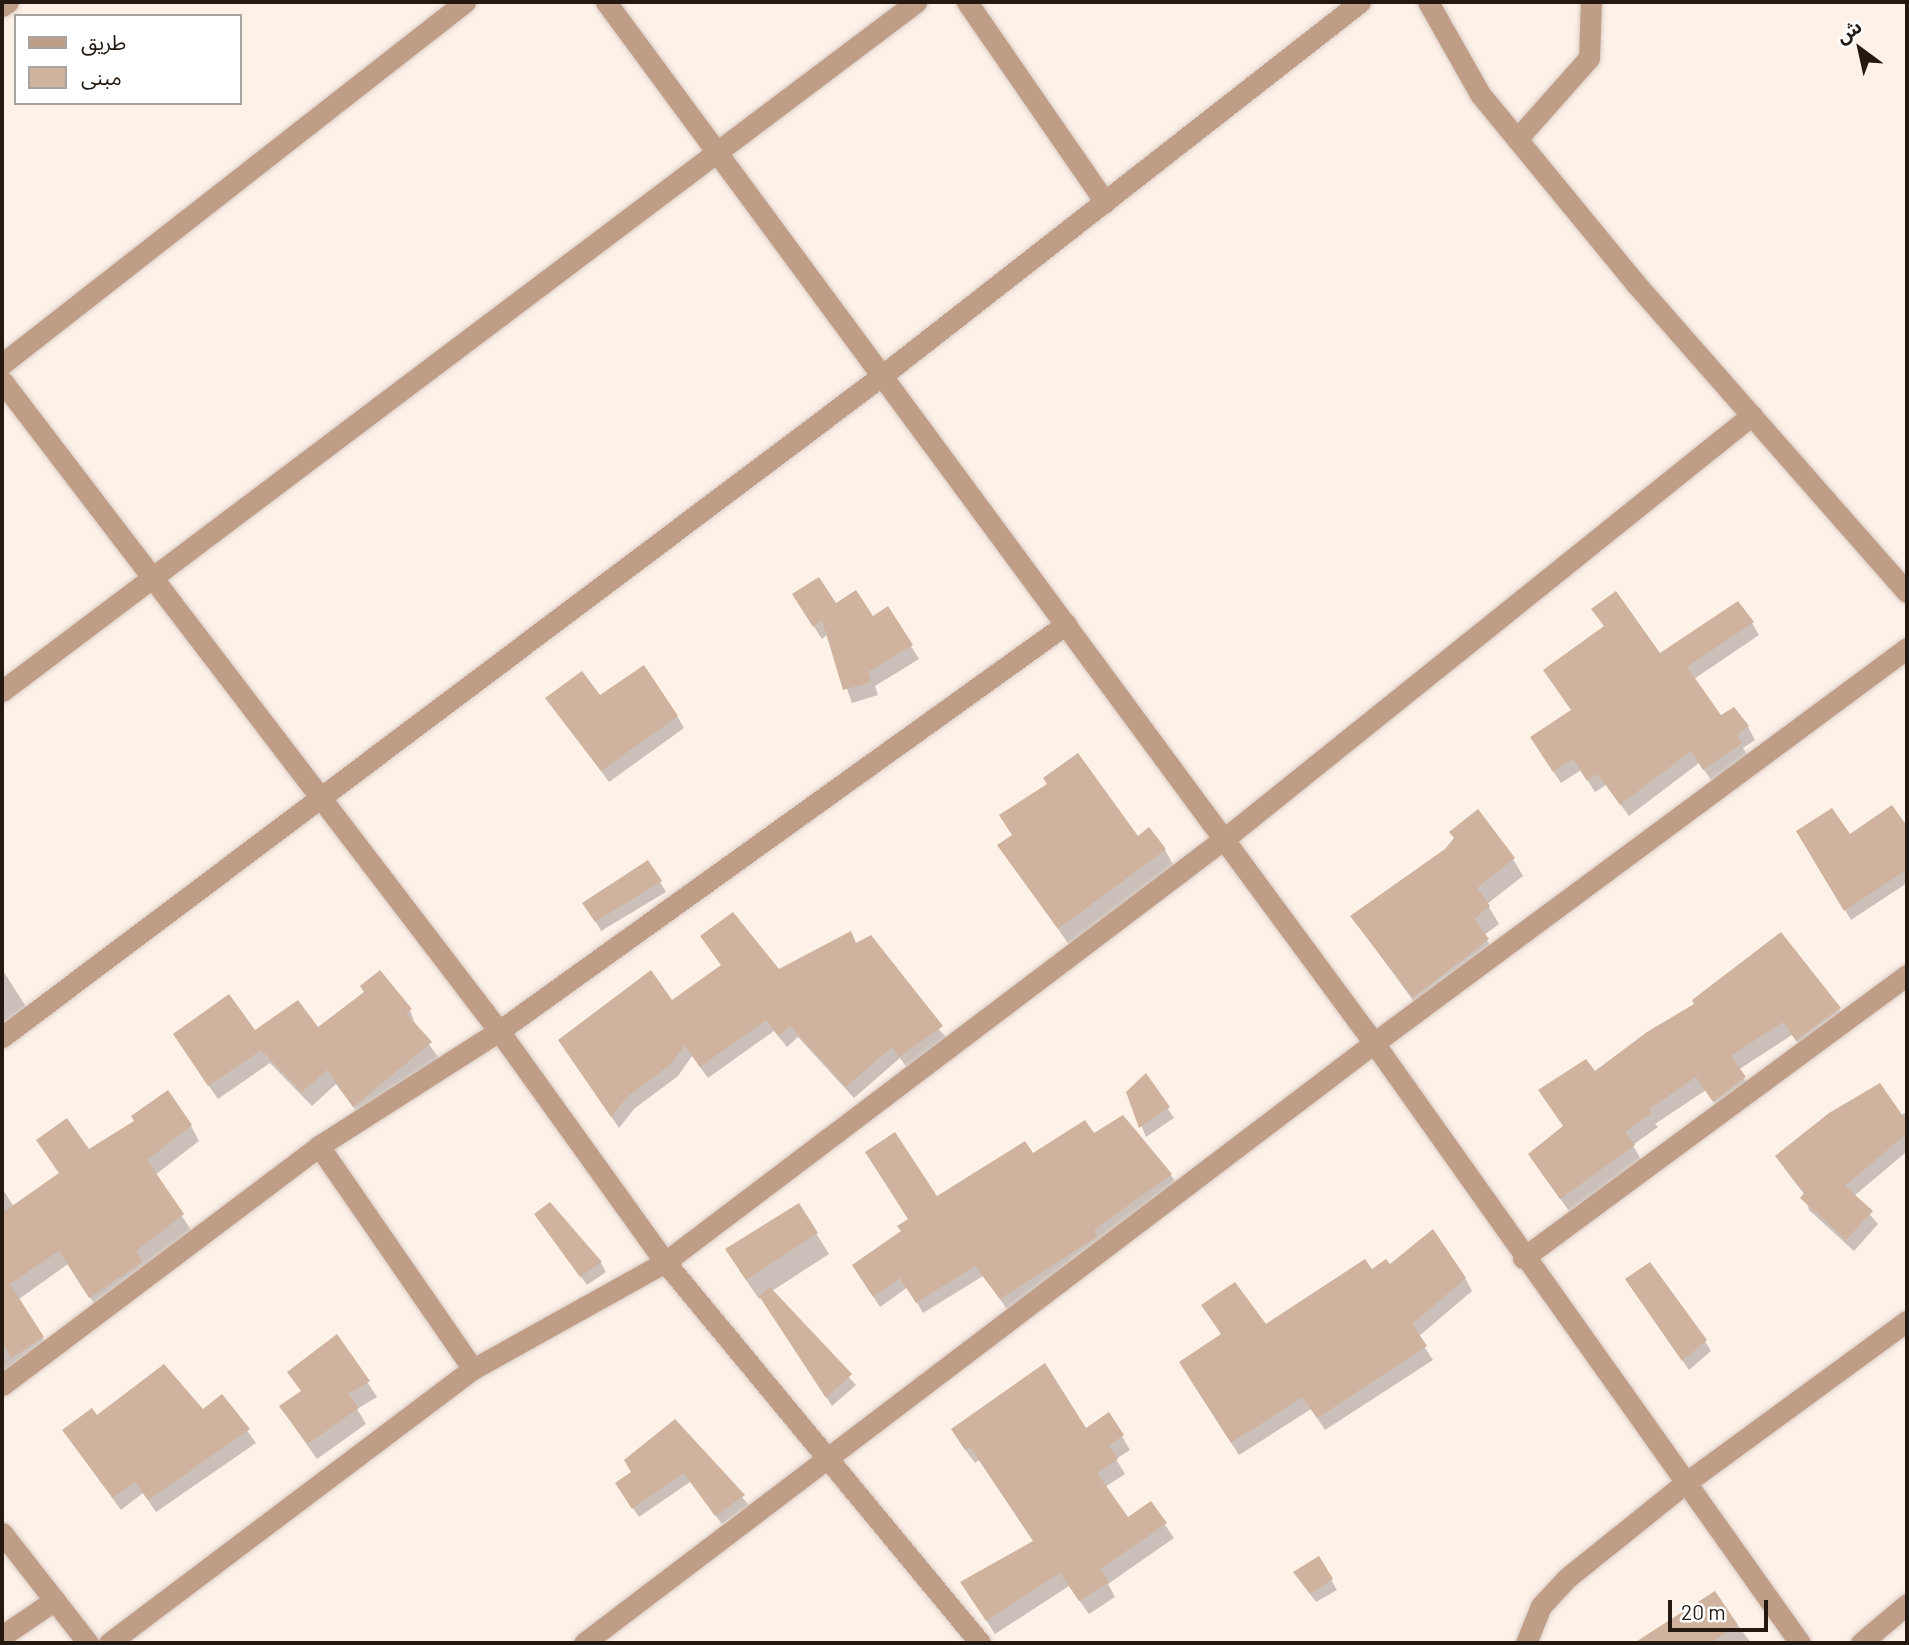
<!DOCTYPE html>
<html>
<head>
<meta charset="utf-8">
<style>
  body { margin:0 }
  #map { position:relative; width:1909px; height:1645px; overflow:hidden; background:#fdf1e8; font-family:Barlow,"Noto Sans Arabic",sans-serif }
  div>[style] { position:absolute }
  .shadow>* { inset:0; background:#0003 }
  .building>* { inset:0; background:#d0b39e }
  .roads { filter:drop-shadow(0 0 2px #dacec6) drop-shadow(0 0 2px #dacec6) }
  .minor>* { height:21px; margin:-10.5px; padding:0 10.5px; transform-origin:10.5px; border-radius:10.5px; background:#c09d86 }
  span { translate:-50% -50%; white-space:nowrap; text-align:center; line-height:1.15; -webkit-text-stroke:5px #fff; paint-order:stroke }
  .frame { position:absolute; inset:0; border:4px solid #231911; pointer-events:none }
  .legend { position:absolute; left:14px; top:14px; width:228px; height:91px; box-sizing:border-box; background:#fff; border:2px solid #a7a3a0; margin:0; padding:9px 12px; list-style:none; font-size:21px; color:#231911 }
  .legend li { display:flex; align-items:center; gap:14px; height:35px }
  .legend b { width:35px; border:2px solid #a7a3a0 }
  .north { position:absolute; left:1825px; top:14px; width:70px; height:70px; -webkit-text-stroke:5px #fff; paint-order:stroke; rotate:327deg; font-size:19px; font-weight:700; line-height:28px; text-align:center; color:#231911 }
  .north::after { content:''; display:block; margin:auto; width:24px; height:32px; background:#231911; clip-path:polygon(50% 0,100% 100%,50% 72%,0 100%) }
  .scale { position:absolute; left:1668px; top:1600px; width:100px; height:32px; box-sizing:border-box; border:4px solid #231911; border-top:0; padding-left:9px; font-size:21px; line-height:24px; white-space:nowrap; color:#231911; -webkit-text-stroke:5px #fff; paint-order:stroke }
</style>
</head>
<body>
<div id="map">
  <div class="shadow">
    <div style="clip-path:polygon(802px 608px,872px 618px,888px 609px,919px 659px,875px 686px,878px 695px,852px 703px,828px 634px,822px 639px)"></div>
    <div style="clip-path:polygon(1601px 622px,1660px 656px,1752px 623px,1759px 635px,1694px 679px,1720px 718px,1734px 709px,1748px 727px,1755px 740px,1743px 748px,1748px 756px,1712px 781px,1699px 763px,1629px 816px,1606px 785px,1595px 792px,1581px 770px,1561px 783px,1539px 750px,1573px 712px,1545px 671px,1605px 627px)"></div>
    <div style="clip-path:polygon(547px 698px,677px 716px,684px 728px,609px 782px)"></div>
    <div style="clip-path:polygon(1891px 808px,1907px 829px,1907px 883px,1851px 920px,1799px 831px,1850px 836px)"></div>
    <div style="clip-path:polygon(1013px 836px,1138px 838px,1165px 850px,1175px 868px,1070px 946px,999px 845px)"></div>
    <div style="clip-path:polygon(1513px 859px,1523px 876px,1487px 904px,1499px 924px,1484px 935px,1497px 957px,1423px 1014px,1352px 917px)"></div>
    <div style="clip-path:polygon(648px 862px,666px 892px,601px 931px,585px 903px)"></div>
    <div style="clip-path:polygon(857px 944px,948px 1039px,908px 1069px,900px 1058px,854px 1098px,798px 1037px,787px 1047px,774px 1031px,708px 1078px,692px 1056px,678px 1076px,634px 1109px,619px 1128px,568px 1053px,672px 1002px,722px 966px,710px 949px,779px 971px)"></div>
    <div style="clip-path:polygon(2px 969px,30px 1013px,2px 1034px)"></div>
    <div style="clip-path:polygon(1839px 1009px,1847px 1022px,1805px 1053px,1792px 1035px,1738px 1070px,1753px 1092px,1722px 1114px,1706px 1090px,1655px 1124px,1658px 1127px,1633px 1145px,1641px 1160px,1569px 1211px,1538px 1168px,1595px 1074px,1647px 1033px)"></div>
    <div style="clip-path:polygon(410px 1010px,416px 1027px,439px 1058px,363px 1120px,336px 1084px,312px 1106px,270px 1063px,218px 1099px,184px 1049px,254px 1032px,317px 1029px)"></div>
    <div style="clip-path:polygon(1146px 1076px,1174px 1118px,1146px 1137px,1128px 1092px)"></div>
    <div style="clip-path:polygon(1907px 1112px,1907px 1156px,1905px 1153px,1854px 1196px,1878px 1224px,1854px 1251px,1809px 1210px,1805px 1195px,1784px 1168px)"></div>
    <div style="clip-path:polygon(191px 1126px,199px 1141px,155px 1175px,191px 1230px,99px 1311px,68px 1264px,19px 1299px,51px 1352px,2px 1383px,2px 1247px,9px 1242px,2px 1230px,2px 1188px,14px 1207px,60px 1174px,38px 1140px,88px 1151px)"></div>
    <div style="clip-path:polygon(1094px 1136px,1171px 1175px,1177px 1185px,1007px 1309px,983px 1276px,923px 1313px,908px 1287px,880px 1307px,860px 1276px,937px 1198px,1033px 1156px)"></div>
    <div style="clip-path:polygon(799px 1206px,829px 1254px,772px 1291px,856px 1385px,832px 1406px,762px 1297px,759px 1299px,739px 1270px)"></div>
    <div style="clip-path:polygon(542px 1224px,601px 1263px,606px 1272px,587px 1285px)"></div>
    <div style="clip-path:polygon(1389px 1266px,1465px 1278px,1472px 1291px,1418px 1337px,1433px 1360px,1325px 1430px,1311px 1409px,1239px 1455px,1188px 1376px,1265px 1326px)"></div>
    <div style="clip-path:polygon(1633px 1289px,1705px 1341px,1711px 1351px,1689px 1370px)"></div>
    <div style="clip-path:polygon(337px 1336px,377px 1397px,357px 1409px,366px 1424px,317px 1459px,291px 1422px,302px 1392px,290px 1372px)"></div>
    <div style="clip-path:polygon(222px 1396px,256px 1443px,156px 1512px,143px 1493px,121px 1510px,72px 1443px,96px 1417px,202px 1411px)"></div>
    <div style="clip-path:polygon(675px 1421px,749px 1505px,722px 1524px,690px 1482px,639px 1517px,623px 1493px)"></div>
    <div style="clip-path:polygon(1086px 1430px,1122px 1436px,1130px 1450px,1116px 1459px,1125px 1474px,1105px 1487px,1127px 1519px,1150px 1503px,1174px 1538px,1108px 1584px,1115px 1597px,1089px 1614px,1069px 1586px,995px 1634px,962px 1583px,1035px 1543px,979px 1460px,975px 1463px,961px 1444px)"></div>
    <div style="clip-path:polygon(1319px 1558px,1337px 1590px,1316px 1602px,1295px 1573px)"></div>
    <div style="clip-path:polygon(1714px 1593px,1751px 1643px,1659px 1643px,1653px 1633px)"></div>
  </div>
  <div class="building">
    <div style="clip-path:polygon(819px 577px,836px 603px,856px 590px,873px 616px,888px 606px,913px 645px,868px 672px,871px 682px,843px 690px,822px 620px,813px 627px,792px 594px)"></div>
    <div style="clip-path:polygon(1616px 591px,1660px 653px,1738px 601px,1754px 622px,1687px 667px,1721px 715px,1734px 707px,1749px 726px,1737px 735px,1742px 743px,1703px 770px,1691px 751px,1620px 805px,1598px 774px,1587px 781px,1573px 759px,1553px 772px,1530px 737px,1571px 710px,1543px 670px,1604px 626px,1591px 609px)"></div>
    <div style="clip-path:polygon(644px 665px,678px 716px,601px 771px,545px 698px,582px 671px,600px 695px)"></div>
    <div style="clip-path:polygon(1078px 753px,1138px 836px,1149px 827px,1166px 849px,1058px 929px,997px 845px,1012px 835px,999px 815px,1047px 784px,1043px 778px)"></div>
    <div style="clip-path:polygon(1892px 805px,1907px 826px,1907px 870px,1844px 911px,1796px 831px,1832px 808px,1850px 834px)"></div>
    <div style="clip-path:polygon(1478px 809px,1515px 858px,1477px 888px,1490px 906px,1474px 919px,1489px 939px,1413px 998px,1350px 916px,1445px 849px,1454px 838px,1449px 832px)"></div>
    <div style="clip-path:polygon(648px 860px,662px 881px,595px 922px,582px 903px)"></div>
    <div style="clip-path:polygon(733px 912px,779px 969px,851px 931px,856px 943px,871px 935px,943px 1026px,899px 1057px,892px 1047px,846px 1087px,790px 1026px,779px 1036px,766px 1020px,700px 1067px,685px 1045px,671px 1064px,627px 1097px,611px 1117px,558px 1040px,651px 970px,672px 1000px,721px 965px,700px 936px)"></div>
    <div style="clip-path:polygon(1781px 932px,1841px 1008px,1796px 1041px,1783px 1022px,1731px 1056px,1746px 1077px,1713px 1102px,1696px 1077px,1649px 1109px,1651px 1113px,1625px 1132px,1635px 1145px,1560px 1199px,1528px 1154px,1563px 1126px,1538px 1090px,1586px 1059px,1595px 1071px,1647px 1032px,1694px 1004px,1692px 1000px)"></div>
    <div style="clip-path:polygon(380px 970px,412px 1009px,406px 1013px,432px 1042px,353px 1107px,327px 1070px,302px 1092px,261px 1050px,208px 1086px,173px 1034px,229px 994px,255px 1030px,298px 1000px,318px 1027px,364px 992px,360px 986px)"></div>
    <div style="clip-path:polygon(1146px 1073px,1170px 1107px,1139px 1128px,1126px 1092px)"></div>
    <div style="clip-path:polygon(1880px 1083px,1907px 1122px,1907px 1133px,1845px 1186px,1873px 1211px,1846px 1240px,1800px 1198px,1804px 1193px,1775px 1156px,1829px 1113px)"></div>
    <div style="clip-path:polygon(168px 1090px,192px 1125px,147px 1160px,184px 1214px,136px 1251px,143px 1262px,89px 1298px,59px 1251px,10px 1284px,44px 1337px,11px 1358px,2px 1341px,2px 1213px,59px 1173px,36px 1140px,67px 1118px,89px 1149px,134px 1121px,131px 1116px)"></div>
    <div style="clip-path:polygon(1123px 1115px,1172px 1174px,1094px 1230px,1098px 1237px,1092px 1240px,1000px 1299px,975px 1266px,916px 1303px,900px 1278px,873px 1297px,852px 1265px,901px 1231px,897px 1226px,908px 1219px,865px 1152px,895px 1132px,937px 1196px,1025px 1141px,1033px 1153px,1085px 1120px,1094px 1133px)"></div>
    <div style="clip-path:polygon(550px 1202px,602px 1262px,580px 1277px,534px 1214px)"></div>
    <div style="clip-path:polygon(799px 1203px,818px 1233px,746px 1280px,725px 1249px)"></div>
    <div style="clip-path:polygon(1433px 1229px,1466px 1278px,1412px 1324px,1427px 1346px,1317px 1418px,1302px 1397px,1231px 1443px,1179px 1362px,1221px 1334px,1201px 1305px,1235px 1282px,1266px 1324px,1365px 1259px,1372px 1269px,1386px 1259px,1390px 1264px)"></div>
    <div style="clip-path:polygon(1650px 1262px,1707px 1340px,1682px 1361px,1625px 1279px)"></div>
    <div style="clip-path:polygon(770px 1287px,852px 1374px,826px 1398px,759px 1296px)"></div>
    <div style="clip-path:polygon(337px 1334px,370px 1381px,348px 1394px,359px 1408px,307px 1444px,279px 1406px,301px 1391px,287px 1372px)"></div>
    <div style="clip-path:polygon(1045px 1363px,1086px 1428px,1109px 1412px,1124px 1435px,1109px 1445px,1118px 1459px,1097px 1473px,1128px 1517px,1151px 1501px,1167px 1523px,1100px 1569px,1109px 1582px,1079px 1601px,1060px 1573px,986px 1621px,960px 1582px,1033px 1541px,970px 1447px,965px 1450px,951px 1429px)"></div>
    <div style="clip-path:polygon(164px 1364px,203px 1409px,222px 1394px,250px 1429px,148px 1500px,135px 1482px,113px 1498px,62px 1430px,92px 1408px,97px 1415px)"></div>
    <div style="clip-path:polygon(675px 1419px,745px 1495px,715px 1516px,684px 1473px,632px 1509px,615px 1483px,631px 1472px,624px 1460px)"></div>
    <div style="clip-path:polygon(1319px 1556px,1333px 1579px,1310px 1594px,1293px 1572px)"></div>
    <div style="clip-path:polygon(1715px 1591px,1738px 1625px,1711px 1643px,1634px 1643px)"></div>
  </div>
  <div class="roads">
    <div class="minor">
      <div style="left:606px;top:2px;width:1294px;rotate:53.58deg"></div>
      <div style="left:1374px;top:1043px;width:736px;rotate:54.63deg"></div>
      <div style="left:967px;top:2px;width:243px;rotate:55.4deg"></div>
      <div style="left:1428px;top:2px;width:106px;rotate:60.5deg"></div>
      <div style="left:1480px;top:94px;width:246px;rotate:50.6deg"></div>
      <div style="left:1636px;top:284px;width:410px;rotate:48.7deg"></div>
      <div style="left:2px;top:6px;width:7px;rotate:-34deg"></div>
      <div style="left:1517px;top:139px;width:108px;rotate:-48.4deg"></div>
      <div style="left:1589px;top:58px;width:56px;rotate:-88deg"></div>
      <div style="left:2px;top:364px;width:588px;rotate:-38.02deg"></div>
      <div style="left:2px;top:381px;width:818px;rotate:52.6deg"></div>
      <div style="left:499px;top:1031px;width:284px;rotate:54.3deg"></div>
      <div style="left:665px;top:1262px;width:494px;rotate:50.4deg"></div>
      <div style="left:2px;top:691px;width:1145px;rotate:-37.01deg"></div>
      <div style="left:2px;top:1037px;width:1103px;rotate:-36.93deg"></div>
      <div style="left:884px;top:374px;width:604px;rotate:-38.01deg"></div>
      <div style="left:319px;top:1146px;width:271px;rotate:55.4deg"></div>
      <div style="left:1523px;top:1258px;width:477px;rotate:-36.4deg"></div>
      <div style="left:2px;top:1385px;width:397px;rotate:-37deg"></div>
      <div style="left:319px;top:1146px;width:214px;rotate:-32.6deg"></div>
      <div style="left:499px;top:1031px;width:698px;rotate:-35.67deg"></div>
      <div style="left:2px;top:1533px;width:140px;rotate:52deg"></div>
      <div style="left:2px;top:1636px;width:64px;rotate:-34.2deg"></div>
      <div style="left:109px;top:1643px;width:456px;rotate:-37deg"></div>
      <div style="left:473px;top:1369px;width:220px;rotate:-29.1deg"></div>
      <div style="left:665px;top:1262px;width:701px;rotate:-37.12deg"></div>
      <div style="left:1224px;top:839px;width:677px;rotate:-38.77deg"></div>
      <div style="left:584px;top:1643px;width:992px;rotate:-37.22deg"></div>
      <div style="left:1374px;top:1043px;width:663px;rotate:-36.54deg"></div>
      <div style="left:1526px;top:1643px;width:40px;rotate:-68deg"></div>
      <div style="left:1541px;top:1606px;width:38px;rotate:-47deg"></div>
      <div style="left:1567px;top:1578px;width:150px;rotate:-38.8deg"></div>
      <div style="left:1684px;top:1484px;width:276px;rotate:-36.2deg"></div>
      <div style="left:1861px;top:1643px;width:60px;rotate:-40.3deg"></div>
    </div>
  </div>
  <div class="frame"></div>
  <ul class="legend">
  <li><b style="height:9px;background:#c09d86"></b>طريق</li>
  <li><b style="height:19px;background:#d0b39e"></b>مبنى</li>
  </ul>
  <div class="north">ش</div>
  <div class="scale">20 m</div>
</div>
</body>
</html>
